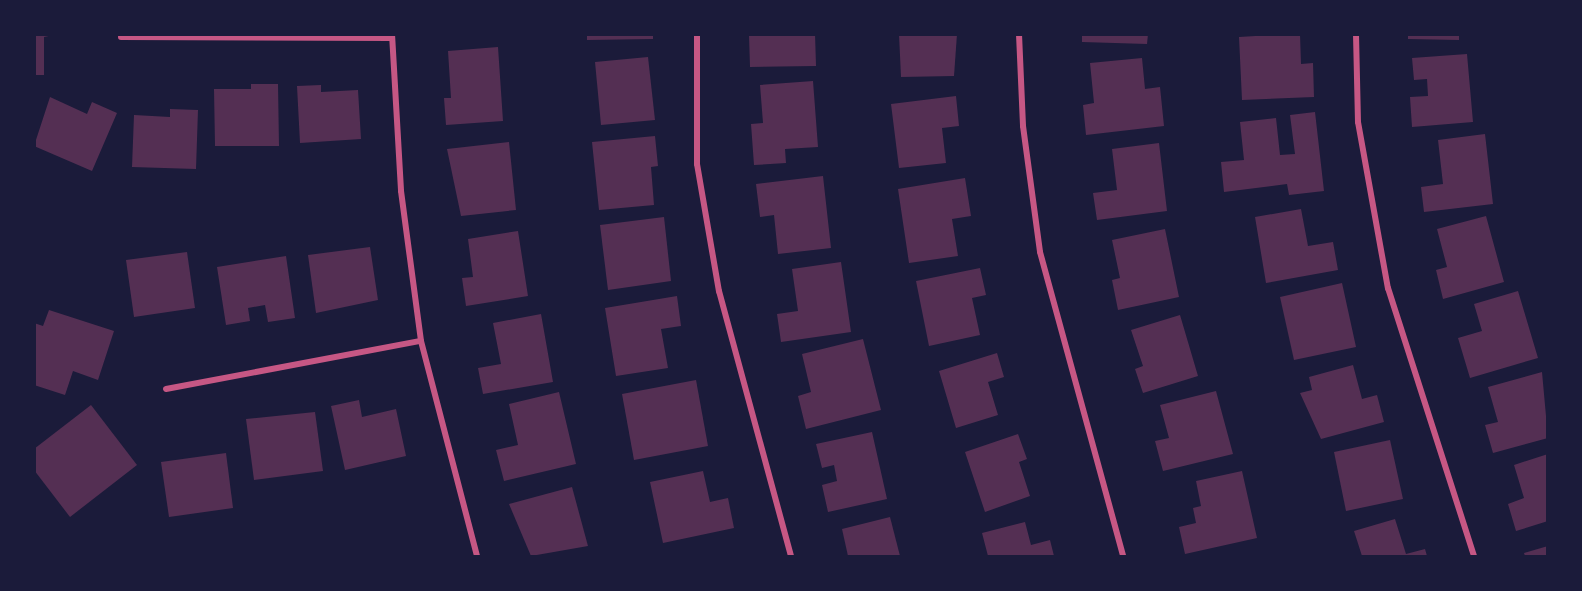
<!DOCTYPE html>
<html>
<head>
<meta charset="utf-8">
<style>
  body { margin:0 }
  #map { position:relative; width:1582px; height:591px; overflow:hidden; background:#1b1b3a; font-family:Figtree,sans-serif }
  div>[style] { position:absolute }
  .building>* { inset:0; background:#542f53 }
  .minor>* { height:6px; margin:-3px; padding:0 3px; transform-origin:3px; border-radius:3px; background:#c65784 }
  span { translate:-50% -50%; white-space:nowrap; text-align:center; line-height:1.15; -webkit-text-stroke:4.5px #1b1b3a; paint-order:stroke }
  .frame { position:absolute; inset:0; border:36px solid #1b1b3a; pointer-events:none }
</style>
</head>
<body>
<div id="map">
  <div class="building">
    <div style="clip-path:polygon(34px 34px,58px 34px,44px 37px,44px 75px,34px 75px)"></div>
    <div style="clip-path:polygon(587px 34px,653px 34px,653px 39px,587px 40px)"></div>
    <div style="clip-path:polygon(749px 34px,815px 34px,816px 66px,750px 67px)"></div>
    <div style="clip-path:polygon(899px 34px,957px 34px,954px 76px,901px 77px)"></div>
    <div style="clip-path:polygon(1082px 34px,1148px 34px,1147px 44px,1082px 42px)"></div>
    <div style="clip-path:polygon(1289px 34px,1300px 34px,1301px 64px,1313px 63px,1314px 97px,1242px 100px,1239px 37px)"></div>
    <div style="clip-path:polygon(1408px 34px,1459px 34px,1459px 40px,1408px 39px)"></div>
    <div style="clip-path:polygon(498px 47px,503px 121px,446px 125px,444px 98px,451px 98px,448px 51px)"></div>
    <div style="clip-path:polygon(1467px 54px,1473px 122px,1412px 127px,1410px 97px,1428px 96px,1427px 79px,1414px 80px,1412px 58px)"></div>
    <div style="clip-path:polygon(648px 57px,655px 120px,601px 125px,595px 62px)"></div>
    <div style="clip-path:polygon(1142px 58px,1145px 89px,1160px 87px,1164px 126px,1086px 135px,1083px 105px,1094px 103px,1090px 63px)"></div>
    <div style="clip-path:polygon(813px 81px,818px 147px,785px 149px,786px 163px,754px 165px,751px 124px,763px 123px,760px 85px)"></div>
    <div style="clip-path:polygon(251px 84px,278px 84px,279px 146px,215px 146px,214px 89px,251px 89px)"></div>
    <div style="clip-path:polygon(321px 85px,321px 92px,358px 90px,361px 139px,300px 143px,297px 86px)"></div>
    <div style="clip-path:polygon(956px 96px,959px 126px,942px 128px,946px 163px,899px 168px,891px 104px)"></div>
    <div style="clip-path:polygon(50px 97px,87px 114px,92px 102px,117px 113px,92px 171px,34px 146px)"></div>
    <div style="clip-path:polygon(170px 109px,198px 110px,196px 169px,132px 167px,134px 115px,170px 117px)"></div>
    <div style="clip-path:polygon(1315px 112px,1324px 191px,1289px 195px,1287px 184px,1224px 192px,1221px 162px,1244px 160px,1240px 122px,1276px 118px,1280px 155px,1295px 154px,1290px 115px)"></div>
    <div style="clip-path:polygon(1485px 134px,1493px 204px,1424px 212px,1421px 187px,1443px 184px,1438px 140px)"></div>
    <div style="clip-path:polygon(655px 136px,658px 166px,651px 167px,654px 205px,599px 210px,592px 142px)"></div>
    <div style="clip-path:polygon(509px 142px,516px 210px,461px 216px,447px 149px)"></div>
    <div style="clip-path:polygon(1159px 143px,1167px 211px,1097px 220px,1093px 193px,1117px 190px,1112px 149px)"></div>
    <div style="clip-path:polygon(823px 176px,831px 248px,778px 254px,774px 215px,760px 217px,756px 184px)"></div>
    <div style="clip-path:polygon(965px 178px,971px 216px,952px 219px,958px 256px,909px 263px,898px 189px)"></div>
    <div style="clip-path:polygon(1301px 209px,1308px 246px,1333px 242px,1338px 270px,1266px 283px,1255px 217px)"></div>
    <div style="clip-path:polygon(1486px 216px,1504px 282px,1443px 299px,1436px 270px,1447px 267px,1437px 229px)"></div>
    <div style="clip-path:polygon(664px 217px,671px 281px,608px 290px,600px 225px)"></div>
    <div style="clip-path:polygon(1165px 229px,1179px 297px,1118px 310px,1112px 280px,1120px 278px,1112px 240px)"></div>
    <div style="clip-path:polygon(518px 231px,528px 296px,466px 306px,462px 278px,473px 277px,468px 239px)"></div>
    <div style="clip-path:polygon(370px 247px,378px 300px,316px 313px,308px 255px)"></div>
    <div style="clip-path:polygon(187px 252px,195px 308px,134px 317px,126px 260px)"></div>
    <div style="clip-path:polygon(286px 256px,295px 318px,268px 322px,265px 305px,248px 308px,250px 321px,226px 325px,217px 267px)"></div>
    <div style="clip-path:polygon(841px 262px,851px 332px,781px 342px,777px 314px,798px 311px,792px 269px)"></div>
    <div style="clip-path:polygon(980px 268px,986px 295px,972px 298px,980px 335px,929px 346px,916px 281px)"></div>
    <div style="clip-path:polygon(1342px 283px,1356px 347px,1294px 360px,1280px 297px)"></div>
    <div style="clip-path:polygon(1518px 291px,1538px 358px,1470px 378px,1458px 338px,1482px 331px,1474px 304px)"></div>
    <div style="clip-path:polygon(677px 296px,681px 326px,661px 329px,668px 368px,616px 376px,605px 308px)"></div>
    <div style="clip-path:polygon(49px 310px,114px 331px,98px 380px,73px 371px,65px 395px,34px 385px,34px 323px,43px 326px)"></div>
    <div style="clip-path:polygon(541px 314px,553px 382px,483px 394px,478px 368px,501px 364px,493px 323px)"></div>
    <div style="clip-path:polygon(1180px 315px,1198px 376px,1143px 393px,1135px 369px,1143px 366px,1131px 330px)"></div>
    <div style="clip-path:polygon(863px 339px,881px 410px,806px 429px,798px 396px,811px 392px,802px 354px)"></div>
    <div style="clip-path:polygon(997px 353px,1004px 377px,988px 382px,998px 415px,956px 428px,939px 371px)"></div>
    <div style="clip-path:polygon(1353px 365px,1362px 399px,1377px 395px,1384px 422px,1321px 439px,1300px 393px,1312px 390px,1309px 377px)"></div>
    <div style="clip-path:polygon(1542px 372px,1548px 438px,1493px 453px,1485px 425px,1498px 422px,1488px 387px)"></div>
    <div style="clip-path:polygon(696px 380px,708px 446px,634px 460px,622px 394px)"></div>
    <div style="clip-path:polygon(1216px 391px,1233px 454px,1163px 471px,1155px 441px,1169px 438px,1160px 405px)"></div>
    <div style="clip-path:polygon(559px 392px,576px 464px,504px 481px,496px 450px,518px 445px,509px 404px)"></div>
    <div style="clip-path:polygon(359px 400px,362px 417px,396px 409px,406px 456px,345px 470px,331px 406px)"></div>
    <div style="clip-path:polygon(91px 405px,137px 465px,70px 517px,34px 470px,34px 449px)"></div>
    <div style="clip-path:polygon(315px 412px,323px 471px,254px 480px,246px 419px)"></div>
    <div style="clip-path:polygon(872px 432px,887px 499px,828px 512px,822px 485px,837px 481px,834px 465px,822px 468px,816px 444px)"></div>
    <div style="clip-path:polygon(1018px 434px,1027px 459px,1019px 462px,1030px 496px,985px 512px,965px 452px)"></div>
    <div style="clip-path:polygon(1390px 440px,1403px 499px,1346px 511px,1334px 452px)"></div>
    <div style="clip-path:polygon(226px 453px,233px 508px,169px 517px,161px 462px)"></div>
    <div style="clip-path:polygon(1548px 454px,1548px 521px,1516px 531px,1508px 504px,1524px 498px,1514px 465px)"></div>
    <div style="clip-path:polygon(703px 471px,710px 502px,728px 498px,734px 528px,663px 543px,650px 482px)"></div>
    <div style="clip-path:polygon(1242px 471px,1257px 538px,1185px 554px,1179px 527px,1196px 523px,1193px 508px,1201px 506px,1196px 481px)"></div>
    <div style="clip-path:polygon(572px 487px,588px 546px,531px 556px,509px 504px)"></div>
    <div style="clip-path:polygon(890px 517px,900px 556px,848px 556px,842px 529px)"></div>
    <div style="clip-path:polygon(1395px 519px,1406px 554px,1425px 549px,1427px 556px,1362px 556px,1354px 531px)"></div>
    <div style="clip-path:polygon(1025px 522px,1031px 545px,1050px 540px,1054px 556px,988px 556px,982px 533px)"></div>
    <div style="clip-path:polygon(1548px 546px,1548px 556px,1525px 556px,1524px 553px)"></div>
  </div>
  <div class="minor">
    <div style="left:392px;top:34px;width:157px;rotate:86.7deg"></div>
    <div style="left:401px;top:191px;width:151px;rotate:82.4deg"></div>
    <div style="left:421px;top:341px;width:222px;rotate:75.4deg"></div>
    <div style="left:697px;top:34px;width:130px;rotate:90deg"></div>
    <div style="left:697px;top:164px;width:129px;rotate:80.2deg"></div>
    <div style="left:719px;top:291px;width:275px;rotate:74.8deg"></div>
    <div style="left:1019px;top:34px;width:92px;rotate:87.5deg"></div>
    <div style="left:1023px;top:126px;width:127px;rotate:82.3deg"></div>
    <div style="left:1040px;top:252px;width:315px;rotate:74.7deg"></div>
    <div style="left:1356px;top:34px;width:88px;rotate:88.7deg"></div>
    <div style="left:1358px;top:122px;width:169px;rotate:79.8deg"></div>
    <div style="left:1388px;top:288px;width:281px;rotate:72.2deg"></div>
    <div style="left:121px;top:37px;width:270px;rotate:0.2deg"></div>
    <div style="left:166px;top:389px;width:259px;rotate:-10.7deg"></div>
  </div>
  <div class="frame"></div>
</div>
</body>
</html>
